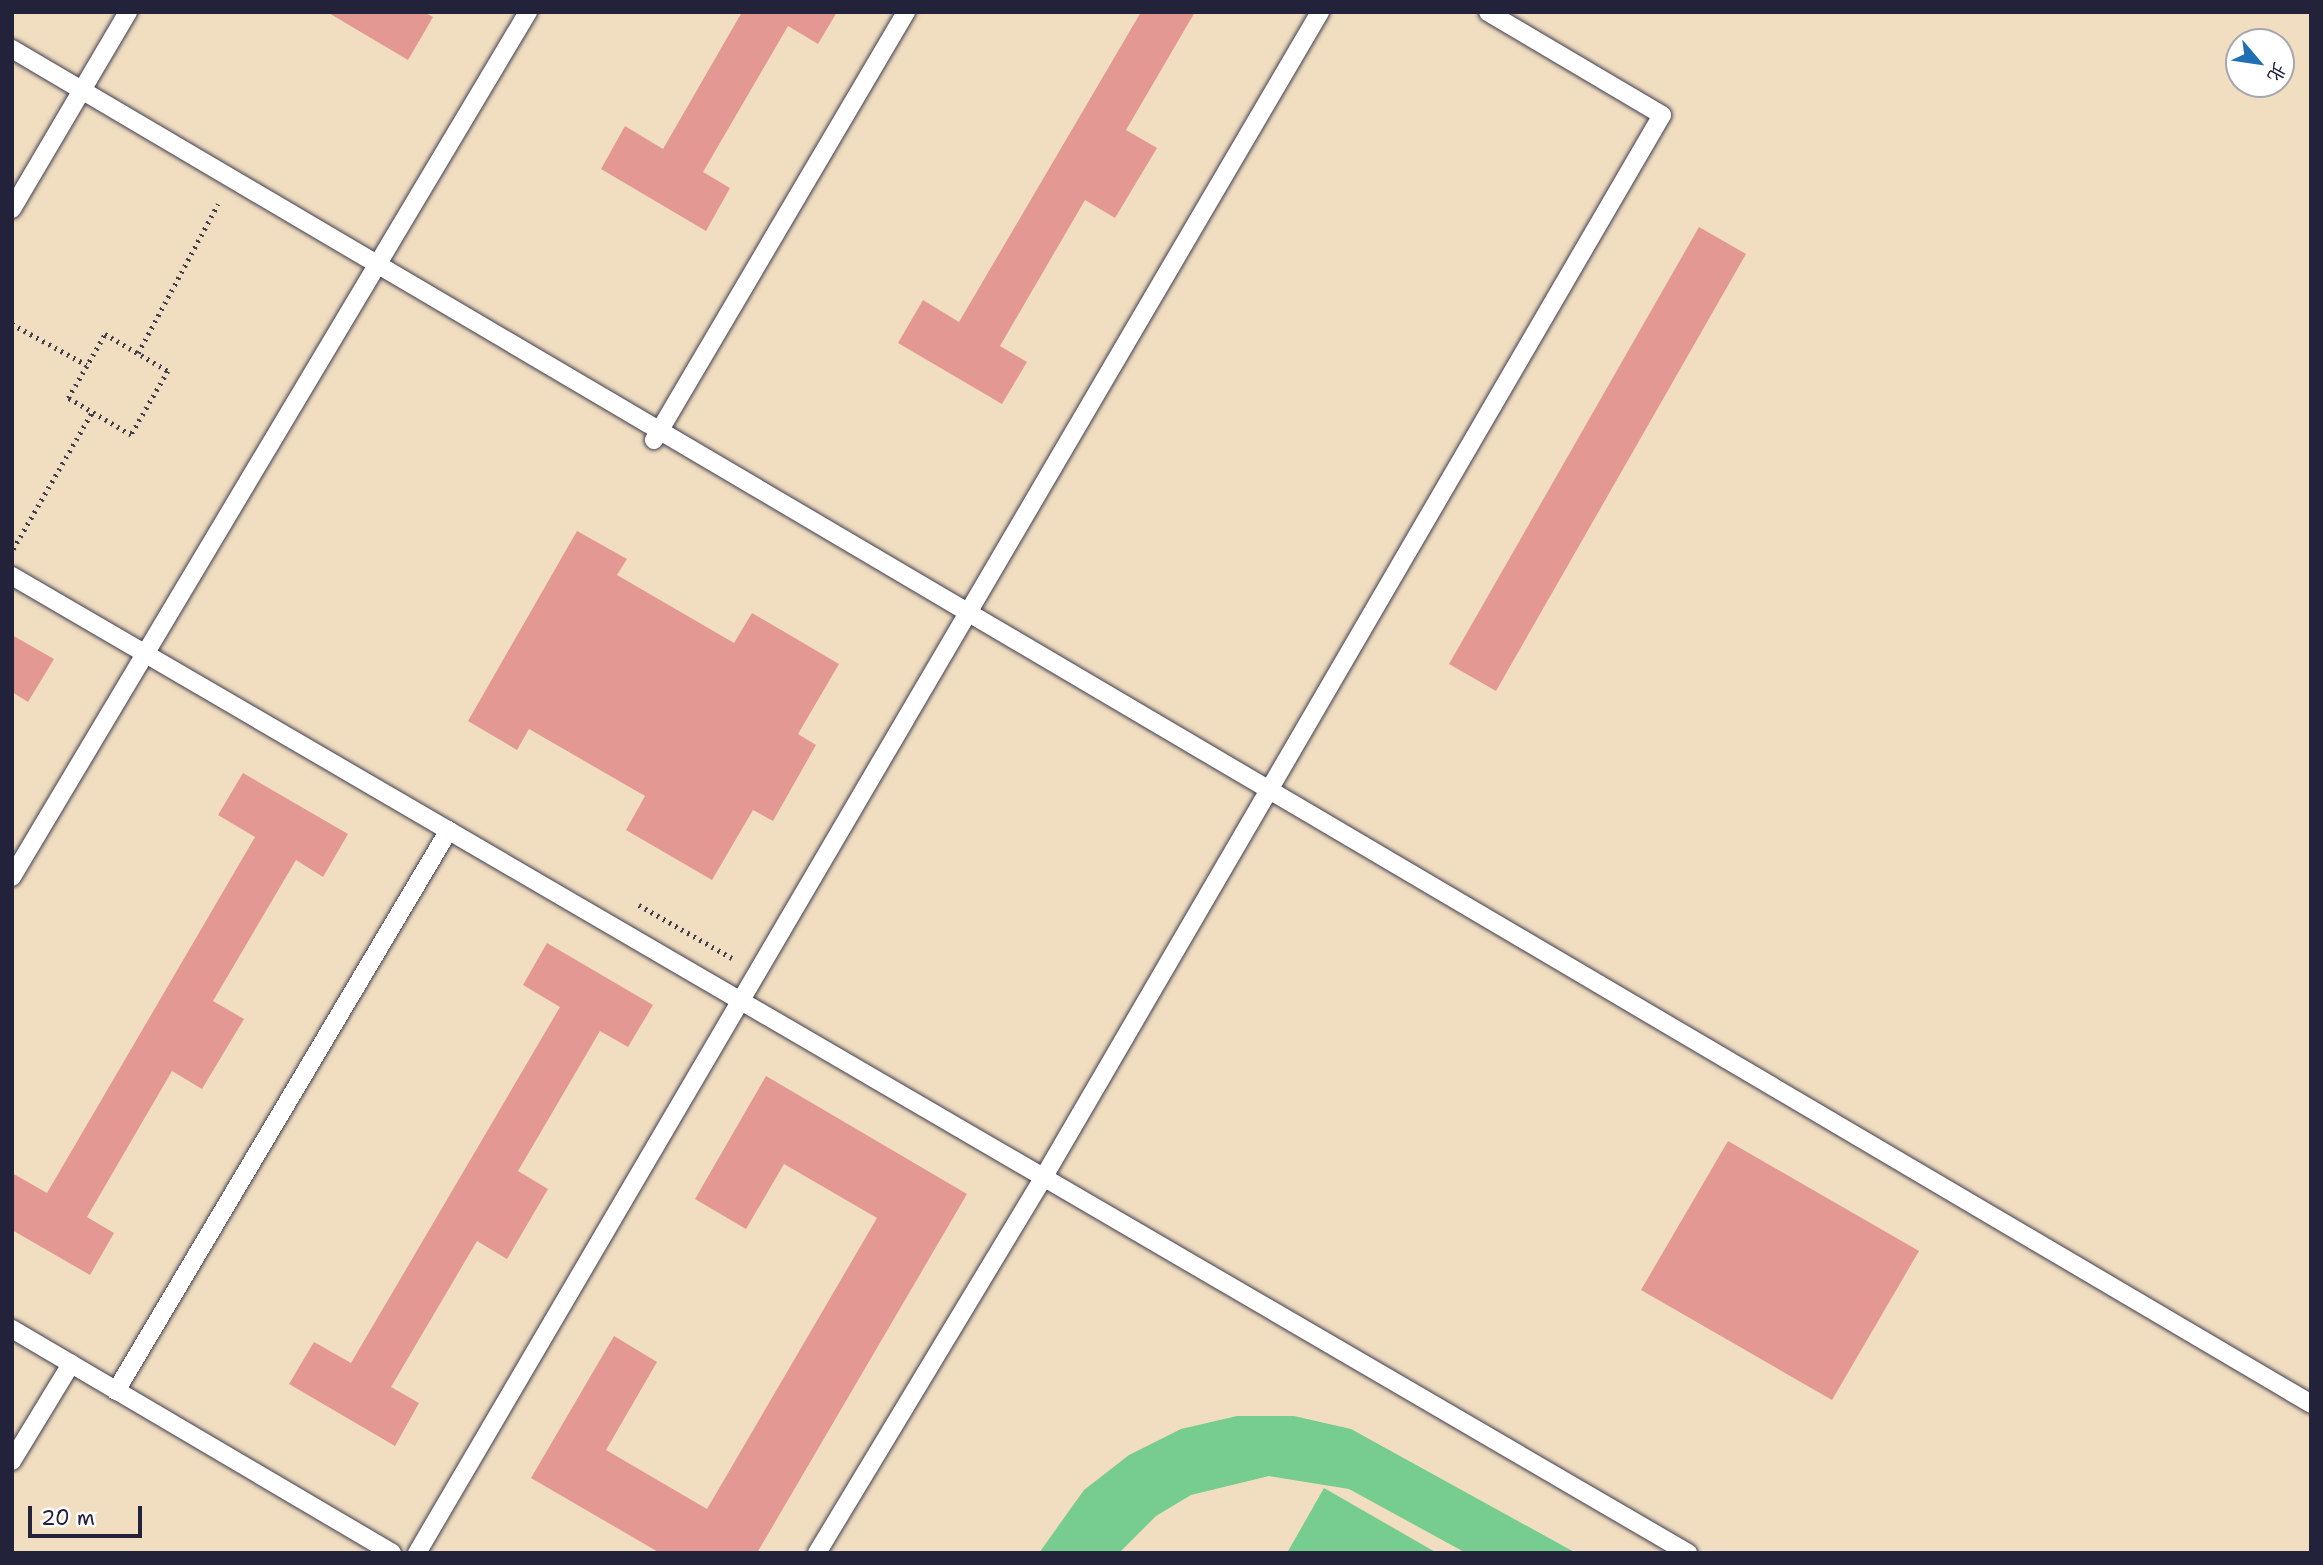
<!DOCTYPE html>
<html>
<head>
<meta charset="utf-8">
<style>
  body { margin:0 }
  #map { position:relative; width:2323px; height:1565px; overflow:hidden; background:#f1dec0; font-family:"Shantell Sans","LXGW WenKai TC",sans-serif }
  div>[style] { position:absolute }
  .green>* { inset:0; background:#77cc90 }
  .building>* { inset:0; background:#e49894 }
  .path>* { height:4.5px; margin-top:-2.25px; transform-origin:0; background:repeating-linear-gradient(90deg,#413e4f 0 2px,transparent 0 7px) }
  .roads { filter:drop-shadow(0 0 2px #413e4f) drop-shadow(0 0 2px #413e4f) }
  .lane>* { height:18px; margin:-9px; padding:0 9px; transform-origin:9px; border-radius:9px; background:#fff }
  span { translate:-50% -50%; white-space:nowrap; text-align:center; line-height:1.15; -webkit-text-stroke:6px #fff; paint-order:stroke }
  .frame { position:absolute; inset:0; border:14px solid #22223b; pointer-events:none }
  .north { position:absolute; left:2225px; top:28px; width:70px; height:70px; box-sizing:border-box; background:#fff; border:2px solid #a7a7b1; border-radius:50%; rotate:119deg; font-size:19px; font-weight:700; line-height:28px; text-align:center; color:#22223b }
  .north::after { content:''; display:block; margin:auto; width:24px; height:32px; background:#1f6fb2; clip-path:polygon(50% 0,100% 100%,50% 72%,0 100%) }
  .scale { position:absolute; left:28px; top:1506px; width:114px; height:32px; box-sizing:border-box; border:4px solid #22223b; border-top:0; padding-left:9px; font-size:21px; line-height:24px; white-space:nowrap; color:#22223b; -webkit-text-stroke:5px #fff; paint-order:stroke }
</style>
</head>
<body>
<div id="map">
  <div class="green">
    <div style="clip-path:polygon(1237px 1416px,1294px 1416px,1351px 1429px,1576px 1553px,1466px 1553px,1349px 1489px,1269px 1476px,1191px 1495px,1156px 1516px,1119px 1553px,1039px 1553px,1084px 1490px,1129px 1455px,1181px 1429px)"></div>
    <div style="clip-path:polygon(1324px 1488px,1437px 1553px,1287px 1553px)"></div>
  </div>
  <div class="building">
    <div style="clip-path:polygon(327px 12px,424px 12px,433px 17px,408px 60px)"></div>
    <div style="clip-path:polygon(742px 12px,837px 12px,818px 44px,788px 26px,703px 172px,730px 188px,706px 231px,601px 169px,625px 126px,663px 149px)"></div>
    <div style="clip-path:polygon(1141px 12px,1195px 12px,1126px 130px,1157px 148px,1115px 218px,1085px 200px,1000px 346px,1027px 362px,1002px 404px,898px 343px,923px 300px,959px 322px)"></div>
    <div style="clip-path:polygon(1699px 227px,1746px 254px,1496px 691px,1449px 664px)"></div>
    <div style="clip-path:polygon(577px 531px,627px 559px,617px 575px,734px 643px,752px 613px,839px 664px,798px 734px,816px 745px,773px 821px,753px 810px,712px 880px,626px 830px,645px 796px,529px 729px,517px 750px,468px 721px)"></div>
    <div style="clip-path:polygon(12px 635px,54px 659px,28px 702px,12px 692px)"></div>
    <div style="clip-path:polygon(243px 773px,348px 834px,323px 877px,296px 860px,213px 1001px,244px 1019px,202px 1089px,172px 1071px,87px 1217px,114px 1233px,90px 1275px,12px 1230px,12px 1173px,47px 1193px,255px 837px,218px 815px)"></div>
    <div style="clip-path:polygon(547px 943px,653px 1005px,628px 1047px,600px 1031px,518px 1171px,548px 1189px,507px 1259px,477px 1241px,391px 1387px,419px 1403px,395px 1446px,289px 1384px,314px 1342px,351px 1363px,560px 1007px,523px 985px)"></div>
    <div style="clip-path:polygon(766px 1076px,967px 1194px,757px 1553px,660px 1553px,531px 1478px,614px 1336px,657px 1362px,606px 1450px,707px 1509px,877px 1218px,784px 1164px,746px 1229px,695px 1199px)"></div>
    <div style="clip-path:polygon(1728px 1141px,1919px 1251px,1832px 1400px,1641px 1290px)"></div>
  </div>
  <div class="path">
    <div style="left:12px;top:324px;width:85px;rotate:28.7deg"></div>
    <div style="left:105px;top:334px;width:73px;rotate:30.4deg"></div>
    <div style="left:168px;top:371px;width:74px;rotate:120deg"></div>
    <div style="left:131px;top:435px;width:73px;rotate:-149.6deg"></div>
    <div style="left:68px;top:398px;width:74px;rotate:-60deg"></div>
    <div style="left:138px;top:353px;width:169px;rotate:-61.8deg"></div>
    <div style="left:13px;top:549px;width:158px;rotate:-60deg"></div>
    <div style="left:639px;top:905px;width:107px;rotate:29.7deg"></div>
  </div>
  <div class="roads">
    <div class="lane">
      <div style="left:12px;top:49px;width:2669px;rotate:30.51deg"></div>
      <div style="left:12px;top:209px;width:229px;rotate:-59.5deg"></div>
      <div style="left:654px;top:440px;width:497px;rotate:-59.5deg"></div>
      <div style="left:12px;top:576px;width:1940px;rotate:30.24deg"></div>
      <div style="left:12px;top:877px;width:1007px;rotate:-59.18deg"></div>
      <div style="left:12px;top:1329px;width:441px;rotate:30.5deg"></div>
      <div style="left:116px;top:1391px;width:652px;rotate:-59.31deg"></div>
      <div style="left:12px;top:1461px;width:114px;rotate:-58.7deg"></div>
      <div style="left:417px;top:1553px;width:1786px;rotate:-59.63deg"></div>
      <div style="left:817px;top:1553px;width:444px;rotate:-58.9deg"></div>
      <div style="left:1046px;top:1173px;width:1224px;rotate:-59.79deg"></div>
      <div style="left:1662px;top:115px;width:202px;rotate:-149.4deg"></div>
    </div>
  </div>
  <div class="frame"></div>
  <div class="north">北</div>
  <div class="scale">20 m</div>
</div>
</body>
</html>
